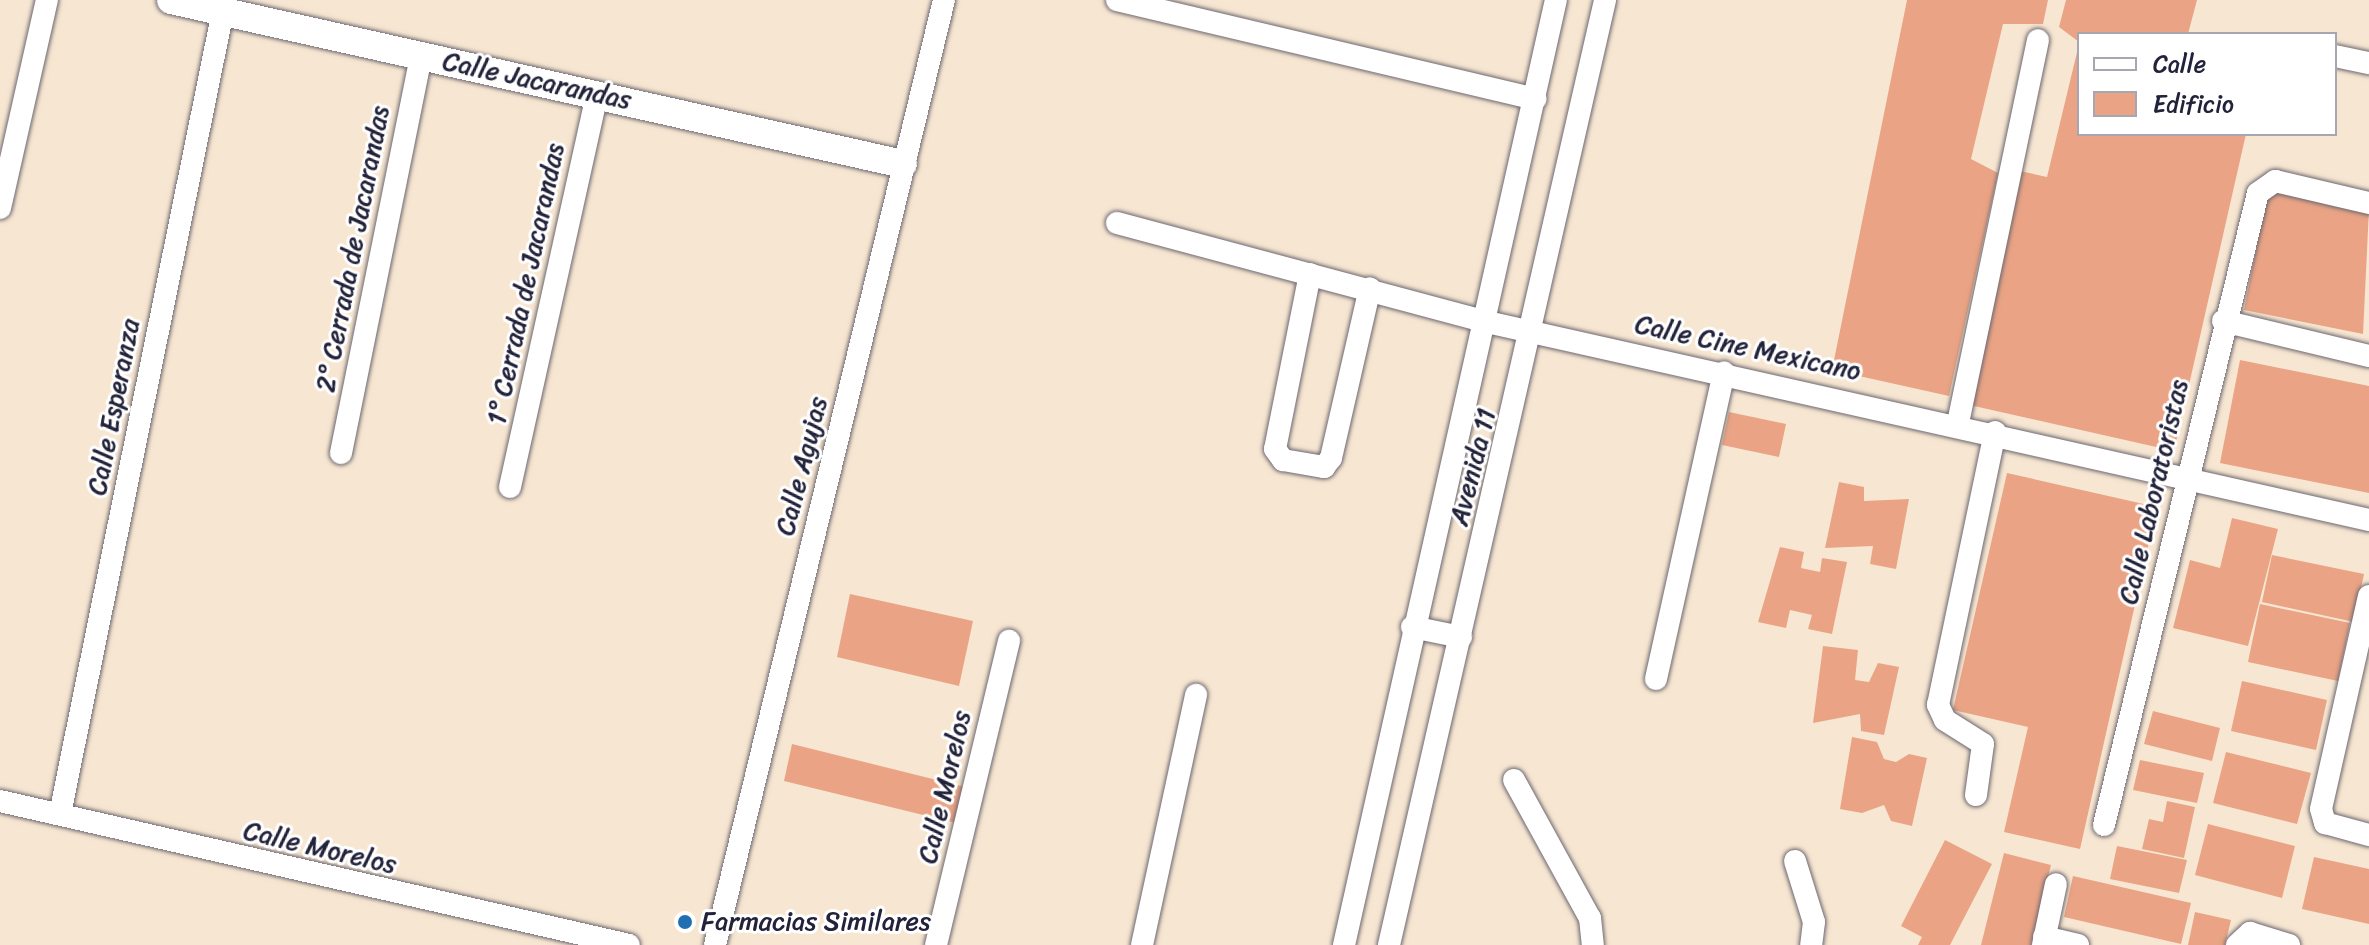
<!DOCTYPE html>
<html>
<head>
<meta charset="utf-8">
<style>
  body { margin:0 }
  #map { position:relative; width:2369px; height:945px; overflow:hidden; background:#f7e7d2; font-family:Sriracha,sans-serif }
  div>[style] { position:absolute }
  .building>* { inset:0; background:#eaa485 }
  .roads { filter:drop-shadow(0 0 2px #6d6770) drop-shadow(0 0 2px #6d6770) }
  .minor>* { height:22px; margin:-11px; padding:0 11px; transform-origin:11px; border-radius:11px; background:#fff }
  .tertiary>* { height:28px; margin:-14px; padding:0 14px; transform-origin:14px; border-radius:14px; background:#fff }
  .dots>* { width:22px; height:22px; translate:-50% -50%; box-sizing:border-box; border:4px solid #fff; border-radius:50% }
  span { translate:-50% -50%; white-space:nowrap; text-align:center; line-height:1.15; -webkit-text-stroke:6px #fff; paint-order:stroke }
  .street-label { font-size:26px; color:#22223b }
  .poi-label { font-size:26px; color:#22223b }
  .left { translate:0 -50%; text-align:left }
  .legend { position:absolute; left:2077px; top:32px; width:260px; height:104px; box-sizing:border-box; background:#fff; border:2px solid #a7a7b1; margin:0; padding:10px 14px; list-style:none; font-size:24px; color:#22223b }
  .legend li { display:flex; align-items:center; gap:16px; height:40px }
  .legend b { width:40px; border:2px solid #a7a7b1 }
</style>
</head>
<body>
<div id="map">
  <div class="building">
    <div style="clip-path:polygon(1907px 0,2048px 0,2043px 24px,2003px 24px,1971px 159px,1998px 173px,1949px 396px,1832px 370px)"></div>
    <div style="clip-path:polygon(2066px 0,2197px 0,2188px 34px,2079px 34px,2079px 42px,2059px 27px)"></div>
    <div style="clip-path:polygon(2078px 48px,2079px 134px,2246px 134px,2174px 451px,1965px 404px,2020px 171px,2047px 177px)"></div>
    <div style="clip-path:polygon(2268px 189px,2369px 209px,2363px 334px,2244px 310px)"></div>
    <div style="clip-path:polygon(2240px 360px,2369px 386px,2369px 493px,2220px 463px)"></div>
    <div style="clip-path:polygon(1729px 412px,1786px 424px,1779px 457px,1722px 445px)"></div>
    <div style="clip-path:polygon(2007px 473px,2157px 507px,2080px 849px,2004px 832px,2028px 727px,1953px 710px)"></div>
    <div style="clip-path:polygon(1839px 482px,1864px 487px,1864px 501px,1909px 499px,1896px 569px,1870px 564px,1873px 546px,1825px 548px)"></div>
    <div style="clip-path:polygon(2232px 518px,2278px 529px,2248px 646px,2173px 628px,2190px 560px,2220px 568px)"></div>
    <div style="clip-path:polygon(1780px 547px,1804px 552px,1801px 568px,1820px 572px,1822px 558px,1847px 562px,1832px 634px,1808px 629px,1812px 615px,1790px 610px,1786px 628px,1758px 622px)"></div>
    <div style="clip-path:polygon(2272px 555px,2364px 574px,2354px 622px,2262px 602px)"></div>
    <div style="clip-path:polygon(850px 594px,973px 621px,959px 686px,837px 657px)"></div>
    <div style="clip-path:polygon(2260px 604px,2350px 623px,2338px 681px,2248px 662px)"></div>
    <div style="clip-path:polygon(1823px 646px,1858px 650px,1855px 680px,1869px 682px,1878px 663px,1899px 667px,1884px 735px,1861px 731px,1860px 714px,1813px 723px)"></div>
    <div style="clip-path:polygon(2242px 681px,2327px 700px,2316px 750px,2231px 731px)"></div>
    <div style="clip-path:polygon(2153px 711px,2220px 728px,2212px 761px,2144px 744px)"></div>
    <div style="clip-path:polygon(1852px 737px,1877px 742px,1884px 759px,1896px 762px,1909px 754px,1927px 758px,1912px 826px,1891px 821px,1884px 805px,1862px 813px,1840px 809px)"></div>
    <div style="clip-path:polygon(792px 744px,965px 787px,956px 823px,784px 781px)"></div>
    <div style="clip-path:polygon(2226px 752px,2311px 773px,2297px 824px,2213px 803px)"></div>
    <div style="clip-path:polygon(2140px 760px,2204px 773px,2197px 803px,2133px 790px)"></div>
    <div style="clip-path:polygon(2167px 801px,2195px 807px,2184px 858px,2142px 849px,2149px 819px,2163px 822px)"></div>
    <div style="clip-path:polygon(2208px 824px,2295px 846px,2282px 898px,2195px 875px)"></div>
    <div style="clip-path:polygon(1945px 840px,1992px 864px,1950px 945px,1918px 945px,1922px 937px,1901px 926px)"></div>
    <div style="clip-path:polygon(2117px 846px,2187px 860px,2179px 893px,2110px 879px)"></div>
    <div style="clip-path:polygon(2004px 853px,2051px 865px,2031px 945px,1981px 945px)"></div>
    <div style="clip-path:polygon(2314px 857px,2369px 869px,2369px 924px,2302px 909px)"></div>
    <div style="clip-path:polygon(2073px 876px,2191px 903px,2181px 944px,2064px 917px)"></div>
    <div style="clip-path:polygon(2195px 912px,2231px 920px,2225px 945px,2188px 945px)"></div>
  </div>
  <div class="roads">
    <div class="minor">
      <div style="left:1117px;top:0;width:430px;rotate:13.3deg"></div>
      <div style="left:2335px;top:56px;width:35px;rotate:12deg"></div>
      <div style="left:0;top:208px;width:213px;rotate:-77.3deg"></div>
      <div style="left:1117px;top:223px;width:383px;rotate:15deg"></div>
      <div style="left:1487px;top:322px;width:904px;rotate:12.65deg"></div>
      <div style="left:1310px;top:274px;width:178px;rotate:101.3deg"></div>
      <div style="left:1275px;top:449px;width:14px;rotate:54deg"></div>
      <div style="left:1283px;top:460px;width:42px;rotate:9.7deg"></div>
      <div style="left:1324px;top:467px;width:11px;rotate:-52deg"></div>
      <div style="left:1331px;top:458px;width:174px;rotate:-77.1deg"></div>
      <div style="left:2223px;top:321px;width:150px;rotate:13.5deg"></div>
      <div style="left:1958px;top:423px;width:391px;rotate:-78.2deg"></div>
      <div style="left:341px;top:453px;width:406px;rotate:-78.6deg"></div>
      <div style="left:510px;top:487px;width:403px;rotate:-77.5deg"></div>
      <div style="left:2369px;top:596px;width:218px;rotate:102.7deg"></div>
      <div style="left:2321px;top:809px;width:15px;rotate:74deg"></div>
      <div style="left:2325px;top:823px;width:46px;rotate:15.3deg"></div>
      <div style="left:1412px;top:627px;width:50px;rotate:11.5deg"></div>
      <div style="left:1656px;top:679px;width:314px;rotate:-77.5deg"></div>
      <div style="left:1514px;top:780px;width:158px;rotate:61.2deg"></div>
      <div style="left:1590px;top:918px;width:27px;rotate:84deg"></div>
      <div style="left:1976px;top:795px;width:51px;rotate:-82.2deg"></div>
      <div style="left:1983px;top:744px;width:45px;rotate:-147.7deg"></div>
      <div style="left:1945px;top:720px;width:17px;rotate:-115deg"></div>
      <div style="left:1938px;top:705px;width:279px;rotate:-78.2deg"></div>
      <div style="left:0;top:801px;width:645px;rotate:12.89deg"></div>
      <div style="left:60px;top:814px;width:819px;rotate:-78.53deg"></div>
      <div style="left:2104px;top:825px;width:650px;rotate:-76.31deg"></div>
      <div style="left:2258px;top:193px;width:21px;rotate:-35deg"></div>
      <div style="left:2275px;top:181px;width:97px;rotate:13.2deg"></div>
      <div style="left:1795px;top:861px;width:64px;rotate:72.7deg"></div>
      <div style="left:1814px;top:922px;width:23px;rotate:97deg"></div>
      <div style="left:2044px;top:937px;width:35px;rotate:13deg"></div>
      <div style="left:715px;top:945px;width:972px;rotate:-76.38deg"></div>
      <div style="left:936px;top:945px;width:313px;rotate:-76.5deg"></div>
      <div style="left:1142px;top:945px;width:256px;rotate:-77.8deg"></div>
      <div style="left:1344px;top:945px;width:968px;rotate:-77.36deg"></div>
      <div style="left:1389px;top:945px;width:969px;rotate:-77.12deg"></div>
      <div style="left:2043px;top:945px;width:62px;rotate:-78deg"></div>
      <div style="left:2237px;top:945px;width:18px;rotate:-43deg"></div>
      <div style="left:2250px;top:933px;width:41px;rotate:17.1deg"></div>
    </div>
    <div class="tertiary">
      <div style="left:171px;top:0;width:750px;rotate:12.63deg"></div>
    </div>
  </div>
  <div class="dots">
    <div style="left:685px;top:922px;background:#1f6fb2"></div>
  </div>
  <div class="street-label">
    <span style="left:537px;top:81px;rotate:12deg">Calle Jacarandas</span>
    <span style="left:353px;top:249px;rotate:-79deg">2° Cerrada de Jacarandas</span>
    <span style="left:526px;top:284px;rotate:-78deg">1° Cerrada de Jacarandas</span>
    <span style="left:1748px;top:348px;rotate:12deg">Calle Cine Mexicano</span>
    <span style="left:114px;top:407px;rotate:-79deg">Calle Esperanza</span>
    <span style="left:802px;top:466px;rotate:-76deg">Calle Agujas</span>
    <span style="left:1473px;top:467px;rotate:-76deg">Avenida 11</span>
    <span style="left:2154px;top:492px;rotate:-77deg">Calle Laboratoristas</span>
    <span style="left:945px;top:787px;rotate:-77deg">Calle Morelos</span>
    <span style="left:320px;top:848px;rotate:13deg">Calle Morelos</span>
  </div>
  <div class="poi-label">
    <span class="left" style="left:701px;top:922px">Farmacias Similares</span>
  </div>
  <ul class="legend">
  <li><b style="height:10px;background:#fff"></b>Calle</li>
  <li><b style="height:22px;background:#eaa485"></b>Edificio</li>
  </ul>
</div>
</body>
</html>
